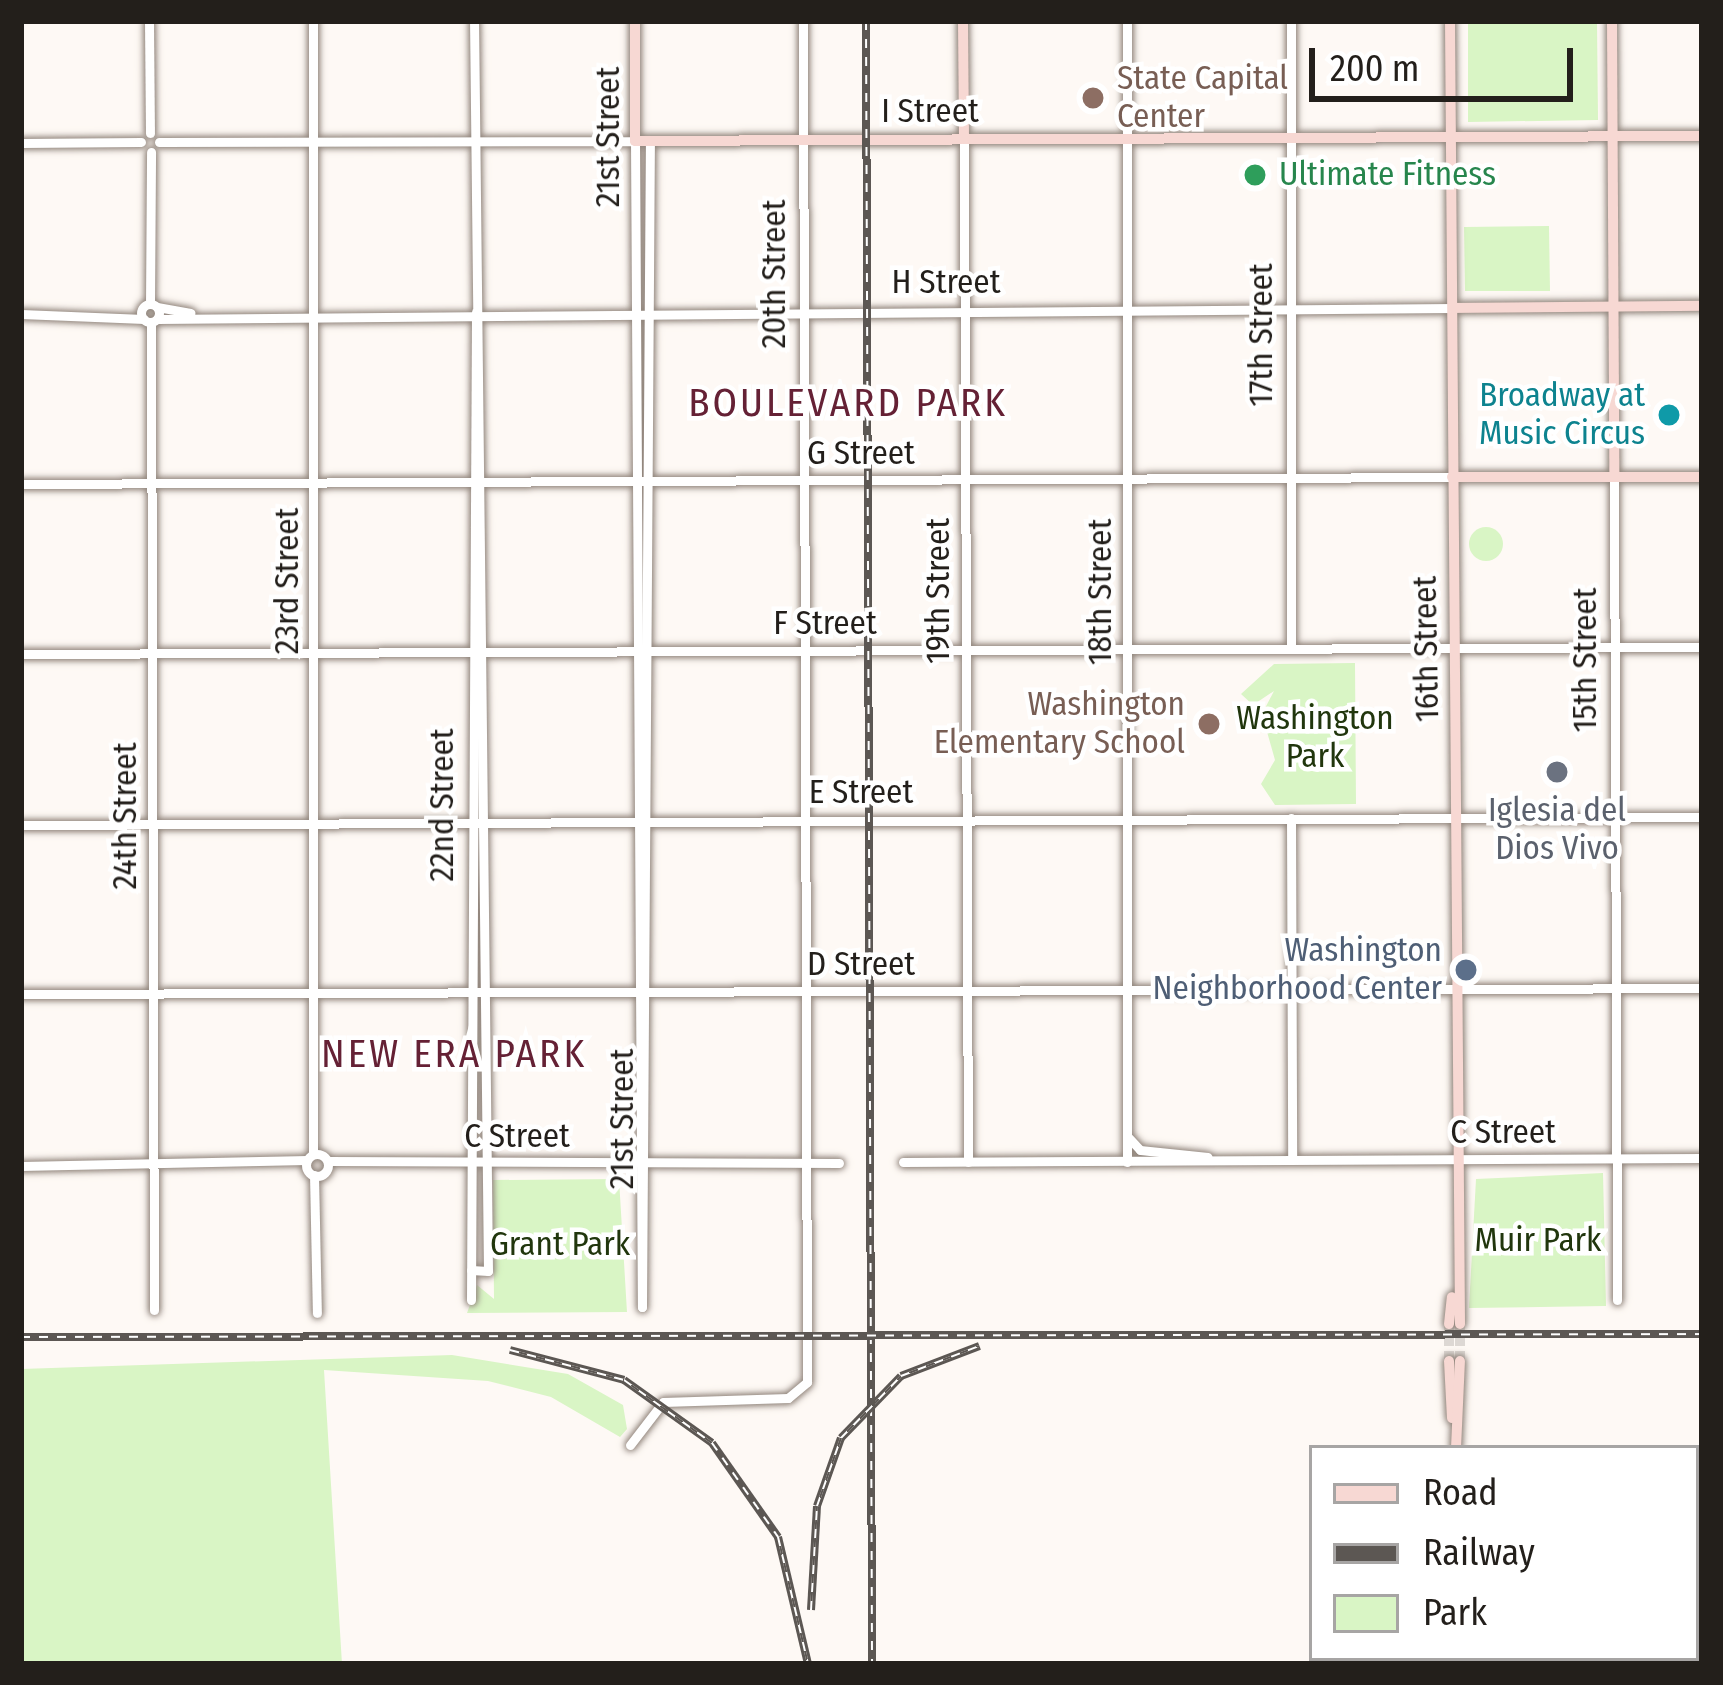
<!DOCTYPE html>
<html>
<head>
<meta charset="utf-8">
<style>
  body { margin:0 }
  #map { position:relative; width:1723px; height:1685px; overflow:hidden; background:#fef9f5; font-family:"Fira Sans Condensed",sans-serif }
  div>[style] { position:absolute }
  .green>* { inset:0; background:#d9f5c5 }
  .round { border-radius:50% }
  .major-tunnel>* { height:10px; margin-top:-5px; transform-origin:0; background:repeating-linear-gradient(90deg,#ddd8d4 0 10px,transparent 0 15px) }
  .roads { filter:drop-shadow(0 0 3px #92867d) drop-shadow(0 0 3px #92867d) }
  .minor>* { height:9px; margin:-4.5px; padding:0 4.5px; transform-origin:4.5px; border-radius:4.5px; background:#fff }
  .minor>.ring { margin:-4.5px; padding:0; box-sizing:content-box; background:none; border:9px solid #fff; border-radius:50% }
  .major>* { height:10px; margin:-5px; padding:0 5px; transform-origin:5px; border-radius:5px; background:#f7d8d3 }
  .rail>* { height:8px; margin-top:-4px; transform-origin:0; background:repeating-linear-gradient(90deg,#fff 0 9px,#5c5753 0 18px); box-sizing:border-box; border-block:3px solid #5c5753 }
  .dots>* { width:33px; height:33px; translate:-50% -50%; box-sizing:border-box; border:6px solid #fff; border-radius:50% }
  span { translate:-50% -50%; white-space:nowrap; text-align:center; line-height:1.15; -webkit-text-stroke:9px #fff; paint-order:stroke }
  .education-label { font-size:33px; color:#785e54 }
  .left { translate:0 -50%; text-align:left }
  .right { translate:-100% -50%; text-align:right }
  .street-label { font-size:33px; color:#231f1b }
  .leisure-label { font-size:33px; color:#27864d }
  .culture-label { font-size:33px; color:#0d838f }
  .park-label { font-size:33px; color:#21360d }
  .worship-label { font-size:33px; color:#5b616d }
  .service-label { font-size:33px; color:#4e5e75 }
  .quarter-label { font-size:39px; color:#652135; letter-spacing:3px }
  .frame { position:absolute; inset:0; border:24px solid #231f1b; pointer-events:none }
  .legend { position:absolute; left:1309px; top:1445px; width:390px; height:216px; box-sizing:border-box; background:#fff; border:3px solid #a7a5a4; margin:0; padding:15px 21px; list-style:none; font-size:36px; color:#231f1b }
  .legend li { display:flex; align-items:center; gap:24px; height:60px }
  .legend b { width:60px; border:3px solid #a7a5a4 }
  .scale { position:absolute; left:1309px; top:48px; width:264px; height:54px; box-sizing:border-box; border:6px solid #231f1b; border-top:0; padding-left:15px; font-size:36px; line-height:42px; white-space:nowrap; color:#231f1b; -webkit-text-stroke:9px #fff; paint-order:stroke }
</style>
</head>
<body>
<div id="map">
  <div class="green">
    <div style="clip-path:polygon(1468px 21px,1597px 21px,1598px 120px,1468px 122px)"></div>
    <div style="clip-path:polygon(1549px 226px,1550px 291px,1465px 291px,1464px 227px)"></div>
    <div class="round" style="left:1469px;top:527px;width:34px;height:34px"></div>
    <div style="clip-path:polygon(1355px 663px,1356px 804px,1275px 805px,1261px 784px,1275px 760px,1262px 714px,1274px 691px,1253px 705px,1241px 694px,1274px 664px)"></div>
    <div style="clip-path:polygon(1603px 1173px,1606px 1306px,1469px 1308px,1476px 1179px)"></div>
    <div style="clip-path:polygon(619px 1179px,627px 1312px,467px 1313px,477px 1285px,494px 1299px,493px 1180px)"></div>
    <div style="clip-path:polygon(452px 1355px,568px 1374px,623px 1405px,627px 1429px,620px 1437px,551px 1397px,488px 1381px,324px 1370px,342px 1664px,21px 1664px,21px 1369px)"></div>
  </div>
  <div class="major-tunnel">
    <div style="left:1449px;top:1361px;width:37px;rotate:-90deg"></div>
    <div style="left:1460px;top:1361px;width:37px;rotate:-90deg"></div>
  </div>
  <div class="roads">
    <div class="minor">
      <div style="left:149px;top:21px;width:112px;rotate:89.5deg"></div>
      <div style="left:1291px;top:21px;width:627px;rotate:90deg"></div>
      <div style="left:964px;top:139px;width:1023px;rotate:89.78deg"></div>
      <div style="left:159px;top:142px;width:476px;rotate:-0.1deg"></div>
      <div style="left:635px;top:141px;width:1166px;rotate:89.66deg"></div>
      <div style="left:642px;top:1307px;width:1166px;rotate:-89.61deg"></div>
      <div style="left:21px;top:143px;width:120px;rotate:-0.5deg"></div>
      <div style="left:150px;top:304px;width:152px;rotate:-89.6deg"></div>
      <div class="ring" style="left:141px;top:304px;width:9px;height:9px"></div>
      <div style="left:157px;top:307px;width:34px;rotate:10deg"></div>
      <div style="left:21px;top:314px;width:123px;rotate:2.3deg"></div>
      <div style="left:157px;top:319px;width:1296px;rotate:-0.49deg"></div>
      <div style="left:151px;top:322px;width:988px;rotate:89.83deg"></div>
      <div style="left:1614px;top:477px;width:823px;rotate:89.79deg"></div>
      <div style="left:21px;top:484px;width:1431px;rotate:-0.28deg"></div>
      <div style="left:21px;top:654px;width:1681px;rotate:-0.24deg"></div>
      <div style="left:1291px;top:818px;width:342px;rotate:89.8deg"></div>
      <div style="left:21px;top:825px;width:1681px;rotate:-0.27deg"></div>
      <div style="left:21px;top:994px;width:1681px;rotate:-0.2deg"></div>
      <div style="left:1129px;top:1138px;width:16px;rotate:47deg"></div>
      <div style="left:1140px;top:1150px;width:68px;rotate:5.9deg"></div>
      <div style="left:313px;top:1154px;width:1133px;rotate:-90deg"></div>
      <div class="ring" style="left:306px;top:1154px;width:13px;height:13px"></div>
      <div style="left:328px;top:1161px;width:511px;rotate:0.22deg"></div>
      <div style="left:903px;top:1162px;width:799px;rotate:-0.29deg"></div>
      <div style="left:1127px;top:1162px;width:1141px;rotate:-90deg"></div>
      <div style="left:21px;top:1166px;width:286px;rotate:-1.2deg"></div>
      <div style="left:314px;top:1175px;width:138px;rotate:88.8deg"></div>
      <div style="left:471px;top:1270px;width:17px;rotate:3deg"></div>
      <div style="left:488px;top:1271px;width:1250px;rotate:-90.64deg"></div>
      <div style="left:471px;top:1300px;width:988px;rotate:-89.71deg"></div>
      <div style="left:630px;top:1445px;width:54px;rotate:-52.5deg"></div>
      <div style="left:663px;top:1402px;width:125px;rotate:-1.8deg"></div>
      <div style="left:788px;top:1398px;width:25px;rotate:-40deg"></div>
      <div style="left:807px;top:1382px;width:1361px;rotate:-90.17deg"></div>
      <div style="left:1696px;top:1513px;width:151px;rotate:89.6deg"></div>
    </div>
    <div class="major">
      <div style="left:635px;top:21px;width:120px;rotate:90deg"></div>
      <div style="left:635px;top:141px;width:1067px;rotate:-0.27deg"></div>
      <div style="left:963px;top:21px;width:118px;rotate:89.5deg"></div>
      <div style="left:1450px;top:21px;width:1303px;rotate:89.56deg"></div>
      <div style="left:1612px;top:21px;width:456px;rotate:89.7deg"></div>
      <div style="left:1453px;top:308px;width:249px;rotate:-0.5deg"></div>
      <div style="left:1452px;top:477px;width:250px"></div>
      <div style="left:1449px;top:1324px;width:27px;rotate:-84deg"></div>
      <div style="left:1449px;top:1361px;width:57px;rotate:87deg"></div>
      <div style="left:1456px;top:1448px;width:87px;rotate:-87.4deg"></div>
      <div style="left:1456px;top:1658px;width:6px;rotate:90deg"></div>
    </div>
  </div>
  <div class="rail">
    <div style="left:866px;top:21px;width:1643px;rotate:89.79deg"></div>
    <div style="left:21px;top:1337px;width:1681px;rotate:-0.1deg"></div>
    <div style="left:510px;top:1350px;width:118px;rotate:14.7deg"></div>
    <div style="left:624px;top:1380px;width:108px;rotate:35.6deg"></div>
    <div style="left:712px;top:1443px;width:115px;rotate:54.9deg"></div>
    <div style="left:778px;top:1537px;width:130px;rotate:76.7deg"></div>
    <div style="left:811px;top:1610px;width:104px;rotate:-86.7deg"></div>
    <div style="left:817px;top:1506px;width:72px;rotate:-70.6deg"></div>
    <div style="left:841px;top:1438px;width:86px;rotate:-45.9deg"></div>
    <div style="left:901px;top:1376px;width:84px;rotate:-21deg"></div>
  </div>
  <div class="dots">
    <div style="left:1093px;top:98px;background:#8d6e63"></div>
    <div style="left:1255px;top:175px;background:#2e9e5b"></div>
    <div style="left:1669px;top:415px;background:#0f9aa8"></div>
    <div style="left:1209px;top:724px;background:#8d6e63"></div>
    <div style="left:1557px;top:772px;background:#6b7280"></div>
    <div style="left:1466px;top:970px;background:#5c6f8a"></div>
  </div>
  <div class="education-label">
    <span class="left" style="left:1117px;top:98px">State Capital<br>Center</span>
    <span class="right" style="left:1185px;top:724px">Washington<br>Elementary School</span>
  </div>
  <div class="street-label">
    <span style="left:930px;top:112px">I Street</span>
    <span style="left:609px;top:137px;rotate:-90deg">21st Street</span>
    <span style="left:775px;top:274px;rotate:-90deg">20th Street</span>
    <span style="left:946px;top:283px">H Street</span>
    <span style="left:1262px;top:335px;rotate:-90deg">17th Street</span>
    <span style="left:861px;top:454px">G Street</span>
    <span style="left:288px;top:581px;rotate:-90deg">23rd Street</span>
    <span style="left:939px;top:591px;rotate:-90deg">19th Street</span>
    <span style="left:1101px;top:592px;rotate:-90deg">18th Street</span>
    <span style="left:825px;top:624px">F Street</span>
    <span style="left:1427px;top:649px;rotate:-91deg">16th Street</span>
    <span style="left:1586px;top:660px;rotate:-90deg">15th Street</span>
    <span style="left:861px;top:793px">E Street</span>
    <span style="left:443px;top:805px;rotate:-90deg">22nd Street</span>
    <span style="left:126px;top:816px;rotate:-90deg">24th Street</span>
    <span style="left:861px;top:965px">D Street</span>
    <span style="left:623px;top:1119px;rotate:-90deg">21st Street</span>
    <span style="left:1503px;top:1133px">C Street</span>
    <span style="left:517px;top:1137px">C Street</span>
  </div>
  <div class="leisure-label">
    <span class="left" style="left:1279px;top:175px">Ultimate Fitness</span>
  </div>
  <div class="culture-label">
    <span class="right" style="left:1645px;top:415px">Broadway at<br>Music Circus</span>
  </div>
  <div class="park-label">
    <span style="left:1315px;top:738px">Washington<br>Park</span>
    <span style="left:1538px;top:1241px">Muir Park</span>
    <span style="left:560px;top:1245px">Grant Park</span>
  </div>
  <div class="worship-label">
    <span style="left:1557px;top:830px">Iglesia del<br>Dios Vivo</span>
  </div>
  <div class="service-label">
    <span class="right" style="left:1442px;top:970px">Washington<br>Neighborhood Center</span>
  </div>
  <div class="quarter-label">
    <span style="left:848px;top:403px">BOULEVARD PARK</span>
    <span style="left:454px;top:1054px">NEW ERA PARK</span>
  </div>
  <div class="frame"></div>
  <ul class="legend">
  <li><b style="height:15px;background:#f7d8d3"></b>Road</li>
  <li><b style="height:15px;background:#5c5753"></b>Railway</li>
  <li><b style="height:33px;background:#d9f5c5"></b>Park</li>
  </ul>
  <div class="scale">200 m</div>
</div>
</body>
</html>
